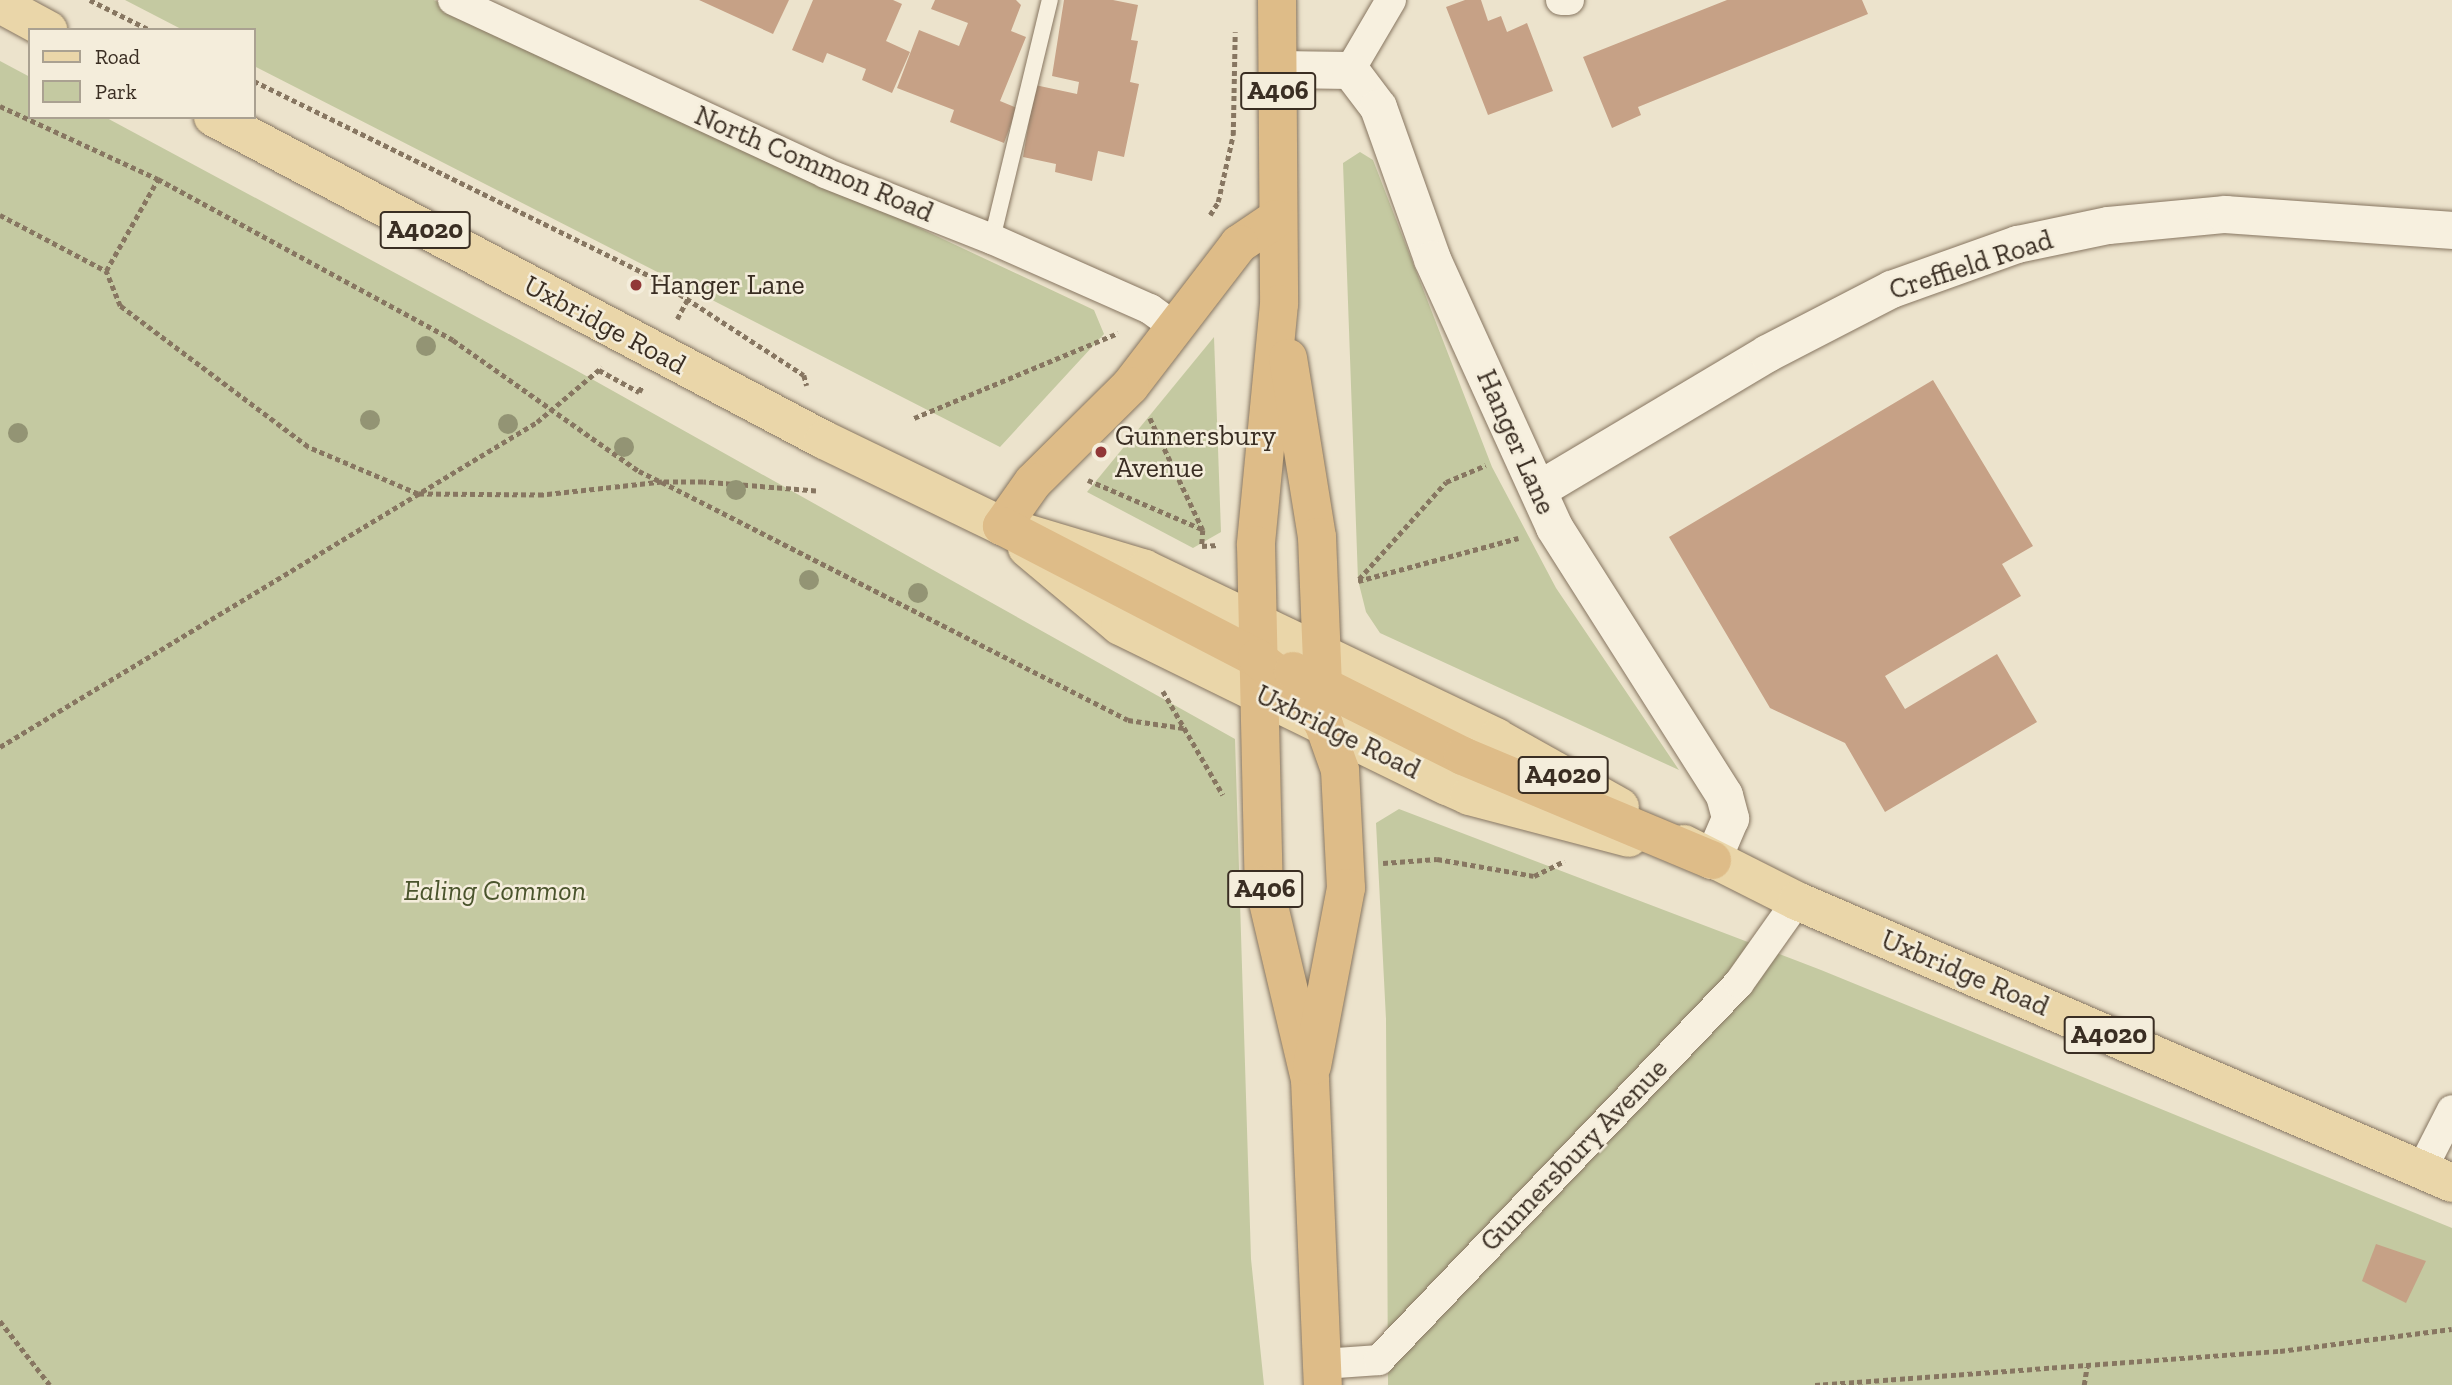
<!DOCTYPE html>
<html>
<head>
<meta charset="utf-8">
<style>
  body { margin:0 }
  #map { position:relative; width:2452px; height:1385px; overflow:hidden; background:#ece3cc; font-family:"Zilla Slab",serif }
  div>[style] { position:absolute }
  .green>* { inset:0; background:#c4c9a1 }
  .building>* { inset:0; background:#c6a186 }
  .path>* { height:4.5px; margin-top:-2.25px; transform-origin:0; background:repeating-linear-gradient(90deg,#877661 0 5px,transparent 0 8.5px) }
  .roads { filter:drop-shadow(0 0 2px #877661) drop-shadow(0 0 2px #877661) }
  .service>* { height:16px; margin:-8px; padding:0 8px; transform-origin:8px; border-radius:8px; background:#f7f0df }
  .minor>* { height:30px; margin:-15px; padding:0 15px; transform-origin:15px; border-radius:15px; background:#f7f0df }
  .tertiary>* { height:37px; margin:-18.5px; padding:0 18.5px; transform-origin:18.5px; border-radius:18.5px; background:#f7f0df }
  .primary>* { height:38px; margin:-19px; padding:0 19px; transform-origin:19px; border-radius:19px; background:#ead6a9 }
  .trunk>* { height:38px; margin:-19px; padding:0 19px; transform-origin:19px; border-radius:19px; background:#debc88 }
  .trees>* { width:20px; height:20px; margin:-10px; border-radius:50%; background:#939474 }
  .dots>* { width:19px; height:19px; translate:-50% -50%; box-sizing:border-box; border:4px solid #f4eddb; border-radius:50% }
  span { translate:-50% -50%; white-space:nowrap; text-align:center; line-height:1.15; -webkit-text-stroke:5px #f4eddb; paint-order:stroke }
  .shield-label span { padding:2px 5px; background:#f4eddb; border:2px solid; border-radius:5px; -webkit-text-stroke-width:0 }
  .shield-label { font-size:26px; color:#3a2e23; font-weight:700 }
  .street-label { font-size:28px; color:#3a2e23 }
  .poi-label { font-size:28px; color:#3a2e23 }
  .left { translate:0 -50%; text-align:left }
  .park-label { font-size:28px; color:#4a542c; font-style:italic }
  .legend { position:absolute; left:28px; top:28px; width:228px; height:91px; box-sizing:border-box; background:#f4eddb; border:2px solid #aaa191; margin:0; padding:9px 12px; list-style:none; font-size:21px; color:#3a2e23 }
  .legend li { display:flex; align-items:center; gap:14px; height:35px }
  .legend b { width:35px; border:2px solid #aaa191 }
</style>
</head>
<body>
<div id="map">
  <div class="green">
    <div style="clip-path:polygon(125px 0,434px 0,1094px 310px,1104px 334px,1000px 447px,254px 66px,254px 30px,183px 30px)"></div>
    <div style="clip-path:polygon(0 61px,30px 77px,30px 117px,105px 117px,572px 368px,1235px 739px,1251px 1259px,1264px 1385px,0 1385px)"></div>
    <div style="clip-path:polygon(1360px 152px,1373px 160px,1492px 467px,1556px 588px,1679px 770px,1380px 633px,1366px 612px,1358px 580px,1343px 163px)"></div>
    <div style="clip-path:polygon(1214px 337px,1221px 532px,1193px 548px,1087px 492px)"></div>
    <div style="clip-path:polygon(1399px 809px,1821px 970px,2452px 1228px,2452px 1385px,1388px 1385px,1386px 1019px,1376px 823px)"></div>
  </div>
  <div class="building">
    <div style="clip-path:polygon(699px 0,789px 0,773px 34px)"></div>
    <div style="clip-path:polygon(813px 0,893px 0,902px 4px,886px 41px,910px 52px,892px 93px,862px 80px,866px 69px,827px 53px,823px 63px,792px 50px)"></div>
    <div style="clip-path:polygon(935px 0,1016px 0,1021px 5px,1011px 31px,1026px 37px,1000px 101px,1017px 108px,1004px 143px,950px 122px,954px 110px,897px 88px,919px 30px,959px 46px,968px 23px,931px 9px)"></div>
    <div style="clip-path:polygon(1064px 0,1113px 0,1138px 5px,1131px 40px,1138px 41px,1130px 82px,1139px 84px,1124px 157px,1098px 151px,1092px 181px,1055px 172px,1056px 164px,1023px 157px,1035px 85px,1077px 94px,1079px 82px,1052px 76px)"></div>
    <div style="clip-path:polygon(1465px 0,1481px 0,1488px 21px,1501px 16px,1507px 32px,1527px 23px,1553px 91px,1488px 115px,1446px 7px)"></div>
    <div style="clip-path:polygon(1727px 0,1862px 0,1868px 14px,1638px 107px,1641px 115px,1612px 128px,1583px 57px)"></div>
    <div style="clip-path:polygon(1933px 380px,2033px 546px,2002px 564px,2021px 596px,1885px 676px,1905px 709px,1997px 654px,2037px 722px,1885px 812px,1845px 743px,1770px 708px,1669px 537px)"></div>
    <div style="clip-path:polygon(2376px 1244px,2426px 1261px,2406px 1303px,2362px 1281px)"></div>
  </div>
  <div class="path">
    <div style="left:90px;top:0;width:67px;rotate:26.6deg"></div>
    <div style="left:254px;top:81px;width:450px;rotate:26.2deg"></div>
    <div style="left:658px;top:280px;width:174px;rotate:33.1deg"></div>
    <div style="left:804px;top:375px;width:11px;rotate:75deg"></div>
    <div style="left:0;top:106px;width:174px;rotate:24.8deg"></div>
    <div style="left:0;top:215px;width:120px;rotate:27.8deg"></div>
    <div style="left:1210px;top:215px;width:15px;rotate:-58deg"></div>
    <div style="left:1218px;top:202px;width:69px;rotate:-77.4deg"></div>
    <div style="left:1233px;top:135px;width:103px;rotate:-88.9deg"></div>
    <div style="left:677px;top:319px;width:24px;rotate:-62deg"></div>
    <div style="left:599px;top:370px;width:46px;rotate:28.8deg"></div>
    <div style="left:639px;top:392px;width:7px;rotate:-63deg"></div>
    <div style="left:914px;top:418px;width:221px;rotate:-22.6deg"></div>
    <div style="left:1150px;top:418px;width:124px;rotate:64.7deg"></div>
    <div style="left:1203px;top:530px;width:16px;rotate:94deg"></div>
    <div style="left:1202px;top:546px;width:16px;rotate:-4deg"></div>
    <div style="left:1088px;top:480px;width:124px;rotate:23.3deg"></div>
    <div style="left:816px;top:491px;width:113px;rotate:-175.4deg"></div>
    <div style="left:703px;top:482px;width:41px;rotate:180deg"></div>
    <div style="left:662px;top:482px;width:120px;rotate:173.8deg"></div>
    <div style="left:543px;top:495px;width:125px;rotate:-179.5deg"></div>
    <div style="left:418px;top:494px;width:120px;rotate:-156.9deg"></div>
    <div style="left:308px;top:447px;width:235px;rotate:-143.1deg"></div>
    <div style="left:120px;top:306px;width:38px;rotate:-112deg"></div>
    <div style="left:106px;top:271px;width:106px;rotate:-60.5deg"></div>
    <div style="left:158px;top:179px;width:336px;rotate:28.6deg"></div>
    <div style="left:453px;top:340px;width:228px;rotate:35.2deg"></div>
    <div style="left:639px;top:471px;width:25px;rotate:26deg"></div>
    <div style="left:662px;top:482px;width:523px;rotate:27.05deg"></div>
    <div style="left:1128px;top:720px;width:56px;rotate:8.3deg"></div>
    <div style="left:1359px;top:579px;width:130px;rotate:-48.1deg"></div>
    <div style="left:1446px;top:482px;width:43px;rotate:-23deg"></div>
    <div style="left:1358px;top:581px;width:166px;rotate:-15deg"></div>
    <div style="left:1163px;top:691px;width:120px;rotate:60deg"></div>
    <div style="left:0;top:747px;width:628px;rotate:-31.18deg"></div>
    <div style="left:537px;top:422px;width:85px;rotate:-40.2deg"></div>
    <div style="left:1383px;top:863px;width:54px;rotate:-4.2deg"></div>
    <div style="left:1437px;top:859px;width:98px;rotate:9.9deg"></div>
    <div style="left:1534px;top:876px;width:34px;rotate:-26deg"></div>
    <div style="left:0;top:1321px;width:81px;rotate:52deg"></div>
    <div style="left:1815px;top:1385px;width:466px;rotate:-4.2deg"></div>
    <div style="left:2280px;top:1351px;width:173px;rotate:-7.3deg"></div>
    <div style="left:2084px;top:1385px;width:18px;rotate:-81deg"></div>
  </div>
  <div class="roads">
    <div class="service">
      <div style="left:992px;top:239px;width:246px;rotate:-76.4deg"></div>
    </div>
    <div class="minor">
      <div style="left:453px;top:0;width:410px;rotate:24.9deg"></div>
      <div style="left:825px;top:173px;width:180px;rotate:21.6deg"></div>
      <div style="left:992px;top:239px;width:173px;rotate:23.9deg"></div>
      <div style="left:1150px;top:309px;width:31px;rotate:36deg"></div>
      <div style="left:1561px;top:0;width:8px"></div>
      <div style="left:1350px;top:70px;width:81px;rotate:-59.6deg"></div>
      <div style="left:2422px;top:1169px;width:66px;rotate:-63deg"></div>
      <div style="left:1323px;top:1364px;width:56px;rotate:-4.1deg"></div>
      <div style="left:1379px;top:1360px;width:521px;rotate:-46.32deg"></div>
      <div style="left:1739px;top:983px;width:100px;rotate:-54.7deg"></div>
    </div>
    <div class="tertiary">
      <div style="left:1279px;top:69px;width:71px;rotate:0.8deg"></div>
      <div style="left:1350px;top:70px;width:46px;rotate:52.9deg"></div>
      <div style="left:1378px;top:107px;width:161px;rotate:70.4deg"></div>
      <div style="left:1432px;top:259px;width:294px;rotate:65.5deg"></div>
      <div style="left:1554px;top:527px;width:317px;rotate:57.6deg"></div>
      <div style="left:1724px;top:795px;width:24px;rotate:75deg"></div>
      <div style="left:1730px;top:818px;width:46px;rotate:113.2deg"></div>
      <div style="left:1539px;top:489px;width:265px;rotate:-30.8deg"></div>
      <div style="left:1767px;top:353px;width:140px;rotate:-27.3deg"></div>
      <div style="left:1891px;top:289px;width:134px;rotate:-19.7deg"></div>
      <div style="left:2017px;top:244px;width:93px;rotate:-11.8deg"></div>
      <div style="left:2108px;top:225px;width:118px;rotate:-5.4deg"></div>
      <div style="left:2225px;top:214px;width:228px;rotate:4deg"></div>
    </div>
    <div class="primary">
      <div style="left:0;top:4px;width:55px;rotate:28.4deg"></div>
      <div style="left:213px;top:117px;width:691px;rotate:27.86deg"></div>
      <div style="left:824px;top:440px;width:198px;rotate:25.8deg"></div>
      <div style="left:1002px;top:526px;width:149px;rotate:16.7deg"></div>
      <div style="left:1145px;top:569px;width:390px;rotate:25.6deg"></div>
      <div style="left:1497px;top:738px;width:141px;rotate:29.3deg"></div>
      <div style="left:1027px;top:548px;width:121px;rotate:40deg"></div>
      <div style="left:1120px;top:626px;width:364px;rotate:26.1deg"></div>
      <div style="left:1447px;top:786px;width:24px;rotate:24deg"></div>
      <div style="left:1469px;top:796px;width:165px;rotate:14.7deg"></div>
      <div style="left:1684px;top:844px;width:127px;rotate:26.8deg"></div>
      <div style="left:1797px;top:901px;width:713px;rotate:23.29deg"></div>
    </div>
    <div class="trunk">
      <div style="left:1277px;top:0;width:304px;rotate:89.6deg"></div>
      <div style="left:1279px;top:304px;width:242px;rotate:95.5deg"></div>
      <div style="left:1256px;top:545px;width:340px;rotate:88.7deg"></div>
      <div style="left:1264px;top:885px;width:199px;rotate:76.7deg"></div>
      <div style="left:1310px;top:1079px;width:306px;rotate:87.6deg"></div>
      <div style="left:1276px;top:219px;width:45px;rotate:146deg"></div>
      <div style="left:1239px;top:244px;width:179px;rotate:127.5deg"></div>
      <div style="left:1130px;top:386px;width:136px;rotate:135.3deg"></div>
      <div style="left:1033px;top:482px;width:54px;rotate:125.2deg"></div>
      <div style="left:1002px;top:526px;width:287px;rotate:27.4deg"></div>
      <div style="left:1257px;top:658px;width:67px;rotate:38.9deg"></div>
      <div style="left:1309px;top:700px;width:29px;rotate:59deg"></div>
      <div style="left:1324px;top:725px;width:48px;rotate:70.4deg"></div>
      <div style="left:1340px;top:770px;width:118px;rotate:87.1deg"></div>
      <div style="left:1346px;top:888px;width:181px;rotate:100.8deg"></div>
      <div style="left:1288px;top:358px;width:181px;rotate:80.8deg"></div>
      <div style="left:1317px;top:537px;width:171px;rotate:87.7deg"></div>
      <div style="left:1293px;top:671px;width:190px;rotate:26.6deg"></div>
      <div style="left:1463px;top:756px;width:270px;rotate:22.7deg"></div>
    </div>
  </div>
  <div class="trees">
    <div style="left:426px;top:346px"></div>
    <div style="left:370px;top:420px"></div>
    <div style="left:508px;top:424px"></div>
    <div style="left:18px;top:433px"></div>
    <div style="left:624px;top:447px"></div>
    <div style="left:736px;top:490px"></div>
    <div style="left:809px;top:580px"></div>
    <div style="left:918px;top:593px"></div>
  </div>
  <div class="dots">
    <div style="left:636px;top:285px;background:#913737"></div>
    <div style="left:1101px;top:452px;background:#913737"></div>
  </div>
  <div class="shield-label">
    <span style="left:1278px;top:91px">A406</span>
    <span style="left:425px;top:230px">A4020</span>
    <span style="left:1563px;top:775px">A4020</span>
    <span style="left:1265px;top:889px">A406</span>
    <span style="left:2109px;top:1035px">A4020</span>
  </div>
  <div class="street-label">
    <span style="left:814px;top:164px;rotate:23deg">North Common Road</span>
    <span style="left:1971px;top:265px;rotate:-18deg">Creffield Road</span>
    <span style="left:605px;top:325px;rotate:28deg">Uxbridge Road</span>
    <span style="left:1516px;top:442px;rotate:66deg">Hanger Lane</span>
    <span style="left:1338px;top:732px;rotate:26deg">Uxbridge Road</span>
    <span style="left:1965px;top:973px;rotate:23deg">Uxbridge Road</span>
    <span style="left:1574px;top:1155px;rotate:-46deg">Gunnersbury Avenue</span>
  </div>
  <div class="poi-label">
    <span class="left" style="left:650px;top:285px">Hanger Lane</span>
    <span class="left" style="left:1115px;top:452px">Gunnersbury<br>Avenue</span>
  </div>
  <div class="park-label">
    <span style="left:495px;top:891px">Ealing Common</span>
  </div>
  <ul class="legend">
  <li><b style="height:9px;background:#ead6a9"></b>Road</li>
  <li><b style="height:19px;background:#c4c9a1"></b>Park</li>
  </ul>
</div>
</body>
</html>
